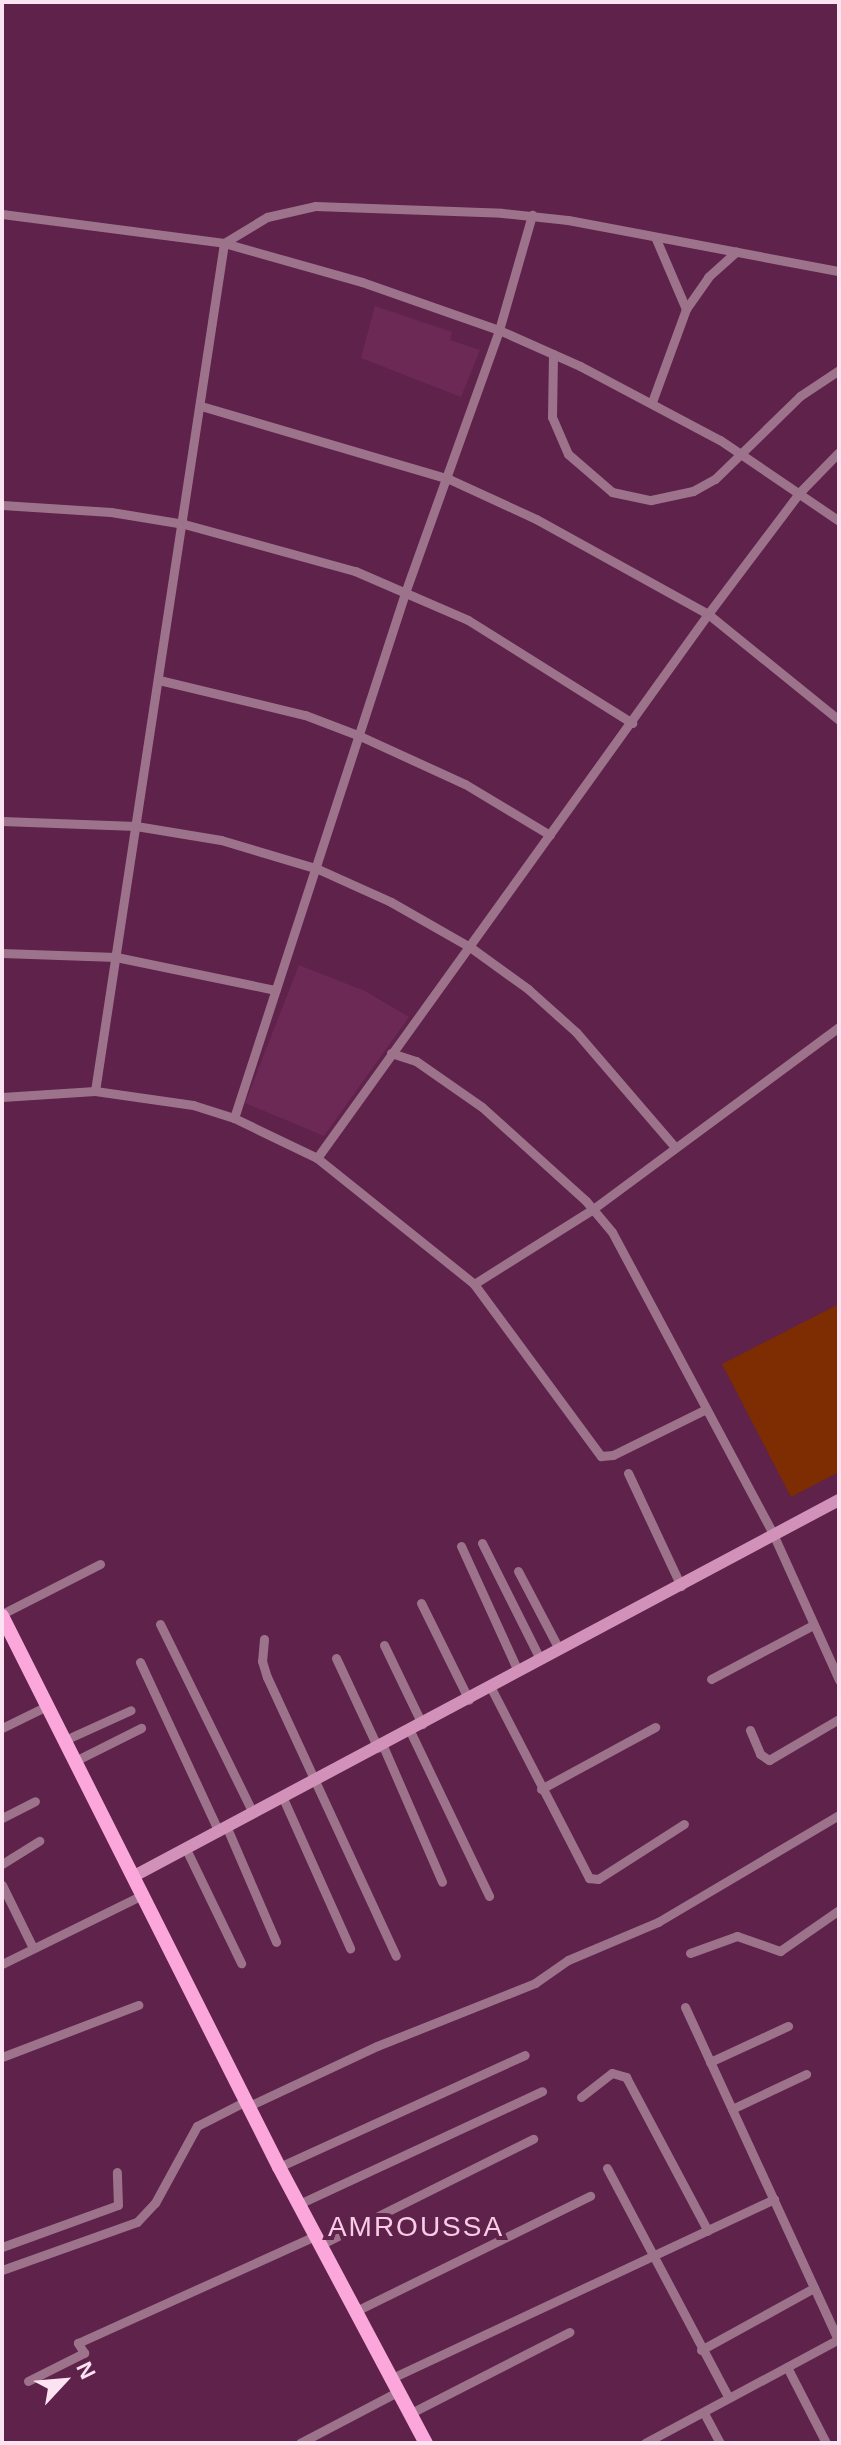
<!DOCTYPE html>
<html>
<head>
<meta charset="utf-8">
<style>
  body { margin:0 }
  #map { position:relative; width:841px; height:2445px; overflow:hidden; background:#5e224b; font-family:Helvetica,sans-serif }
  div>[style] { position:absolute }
  .built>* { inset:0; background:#6c2956 }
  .green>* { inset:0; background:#7e2c01 }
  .minor>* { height:9px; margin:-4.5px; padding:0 4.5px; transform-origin:4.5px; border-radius:4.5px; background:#9d738c }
  .secondary>* { height:12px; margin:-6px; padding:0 6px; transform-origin:6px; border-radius:6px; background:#d291b9 }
  .primary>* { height:14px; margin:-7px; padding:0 7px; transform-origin:7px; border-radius:7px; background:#fca7dc }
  span { translate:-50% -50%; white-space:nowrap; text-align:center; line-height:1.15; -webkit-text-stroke:8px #5e224b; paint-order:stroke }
  .quarter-label { font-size:28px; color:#f9cce6; letter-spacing:2px }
  .frame { position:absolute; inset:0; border:4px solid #fbe3f1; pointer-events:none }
  .north { position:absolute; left:24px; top:2341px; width:80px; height:80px; -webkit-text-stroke:6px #5e224b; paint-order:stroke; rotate:64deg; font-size:22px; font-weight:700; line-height:32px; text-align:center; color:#fbe3f1 }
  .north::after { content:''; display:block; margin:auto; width:28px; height:36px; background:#fbe3f1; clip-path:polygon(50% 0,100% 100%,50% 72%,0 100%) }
</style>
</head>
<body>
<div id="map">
  <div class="built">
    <div style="clip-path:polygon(375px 306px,452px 332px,450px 340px,480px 350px,461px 397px,361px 358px)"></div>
    <div style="clip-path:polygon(299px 965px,365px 991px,409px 1017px,324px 1136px,245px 1103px)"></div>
  </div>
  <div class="green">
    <div style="clip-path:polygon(839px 1304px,839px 1472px,791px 1497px,722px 1364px)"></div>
  </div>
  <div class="minor">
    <div style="left:2px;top:214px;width:224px;rotate:7.4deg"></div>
    <div style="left:224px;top:243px;width:143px;rotate:15.8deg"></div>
    <div style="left:362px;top:282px;width:145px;rotate:19.3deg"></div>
    <div style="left:499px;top:330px;width:89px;rotate:24deg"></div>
    <div style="left:580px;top:366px;width:158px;rotate:27.9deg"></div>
    <div style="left:720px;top:440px;width:144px;rotate:34.2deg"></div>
    <div style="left:656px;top:239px;width:76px;rotate:66.8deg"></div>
    <div style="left:553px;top:354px;width:63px;rotate:90.9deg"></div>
    <div style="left:552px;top:417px;width:40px;rotate:66.6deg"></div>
    <div style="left:568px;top:454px;width:58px;rotate:40.8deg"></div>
    <div style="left:612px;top:492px;width:40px;rotate:12deg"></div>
    <div style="left:651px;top:500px;width:43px;rotate:-12.1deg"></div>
    <div style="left:693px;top:491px;width:25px;rotate:-29deg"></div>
    <div style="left:715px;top:479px;width:119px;rotate:-44.3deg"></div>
    <div style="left:800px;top:396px;width:47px;rotate:-33.7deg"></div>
    <div style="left:652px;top:402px;width:99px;rotate:-69.9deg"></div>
    <div style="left:686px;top:309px;width:39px;rotate:-55deg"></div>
    <div style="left:708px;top:277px;width:38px;rotate:-42deg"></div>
    <div style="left:201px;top:406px;width:259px;rotate:16.4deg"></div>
    <div style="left:449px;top:479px;width:96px;rotate:24.7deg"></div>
    <div style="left:536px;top:519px;width:196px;rotate:28.9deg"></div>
    <div style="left:708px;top:614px;width:169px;rotate:39deg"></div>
    <div style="left:2px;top:505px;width:109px;rotate:3.7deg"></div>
    <div style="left:111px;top:512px;width:74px;rotate:9.3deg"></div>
    <div style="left:184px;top:524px;width:177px;rotate:15.4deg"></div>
    <div style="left:355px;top:571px;width:123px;rotate:23.4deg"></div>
    <div style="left:468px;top:620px;width:194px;rotate:32.1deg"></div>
    <div style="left:159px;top:680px;width:150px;rotate:13.5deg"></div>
    <div style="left:305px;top:715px;width:59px;rotate:20.9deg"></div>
    <div style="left:360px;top:736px;width:115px;rotate:24.6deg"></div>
    <div style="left:465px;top:784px;width:99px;rotate:31deg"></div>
    <div style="left:2px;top:821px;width:134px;rotate:2.1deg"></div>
    <div style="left:136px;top:826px;width:86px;rotate:9.4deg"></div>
    <div style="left:221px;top:840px;width:101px;rotate:16.6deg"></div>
    <div style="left:318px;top:869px;width:80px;rotate:24.3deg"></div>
    <div style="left:391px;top:902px;width:91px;rotate:29.7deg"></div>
    <div style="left:470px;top:947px;width:72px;rotate:35.9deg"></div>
    <div style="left:528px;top:989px;width:64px;rotate:41.9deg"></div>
    <div style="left:576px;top:1032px;width:152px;rotate:49.3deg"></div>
    <div style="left:2px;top:953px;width:114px;rotate:2deg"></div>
    <div style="left:116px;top:957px;width:163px;rotate:11.7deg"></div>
    <div style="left:391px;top:1053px;width:26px;rotate:18deg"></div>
    <div style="left:416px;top:1061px;width:80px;rotate:34.9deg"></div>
    <div style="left:482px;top:1107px;width:140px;rotate:42.1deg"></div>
    <div style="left:586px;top:1201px;width:40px;rotate:50deg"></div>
    <div style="left:612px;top:1232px;width:344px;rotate:61.9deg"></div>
    <div style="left:774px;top:1536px;width:158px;rotate:65.7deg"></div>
    <div style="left:95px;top:1091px;width:858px;rotate:-81.35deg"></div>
    <div style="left:224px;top:243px;width:50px;rotate:-31.2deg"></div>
    <div style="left:267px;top:217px;width:49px;rotate:-12.9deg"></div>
    <div style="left:315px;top:206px;width:187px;rotate:2.1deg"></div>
    <div style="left:502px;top:213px;width:66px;rotate:6.1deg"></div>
    <div style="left:568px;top:220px;width:276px;rotate:10.7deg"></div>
    <div style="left:2px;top:1097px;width:93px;rotate:-3.7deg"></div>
    <div style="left:95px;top:1091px;width:99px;rotate:8.1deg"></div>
    <div style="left:193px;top:1105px;width:43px;rotate:17.6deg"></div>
    <div style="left:234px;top:1118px;width:92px;rotate:25.7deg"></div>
    <div style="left:317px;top:1158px;width:201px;rotate:38.7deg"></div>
    <div style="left:474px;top:1284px;width:214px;rotate:53.6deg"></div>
    <div style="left:601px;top:1456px;width:12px;rotate:-5deg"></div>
    <div style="left:613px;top:1455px;width:104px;rotate:-26.3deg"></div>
    <div style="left:234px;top:1118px;width:555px;rotate:-71.96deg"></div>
    <div style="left:406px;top:590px;width:276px;rotate:-70.3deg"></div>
    <div style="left:499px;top:330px;width:120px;rotate:-74deg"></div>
    <div style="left:317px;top:1158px;width:670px;rotate:-54.29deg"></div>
    <div style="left:708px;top:614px;width:153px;rotate:-53deg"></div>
    <div style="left:800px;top:492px;width:56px;rotate:-45.7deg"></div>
    <div style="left:474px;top:1284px;width:141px;rotate:-32.2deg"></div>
    <div style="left:593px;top:1209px;width:306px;rotate:-36.5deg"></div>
    <div style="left:628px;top:1473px;width:125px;rotate:64.9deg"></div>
    <div style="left:482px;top:1543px;width:130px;rotate:63.4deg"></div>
    <div style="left:461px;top:1546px;width:137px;rotate:65.5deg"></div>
    <div style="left:518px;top:1571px;width:88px;rotate:62.3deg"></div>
    <div style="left:421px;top:1603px;width:108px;rotate:63.7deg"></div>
    <div style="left:2px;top:1614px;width:110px;rotate:-27deg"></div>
    <div style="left:160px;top:1624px;width:211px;rotate:63.8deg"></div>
    <div style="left:264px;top:1639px;width:22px;rotate:95deg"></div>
    <div style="left:262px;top:1661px;width:17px;rotate:73deg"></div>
    <div style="left:267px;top:1677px;width:307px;rotate:65.2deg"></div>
    <div style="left:384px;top:1645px;width:88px;rotate:64.3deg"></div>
    <div style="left:336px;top:1658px;width:99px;rotate:65deg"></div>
    <div style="left:140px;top:1662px;width:187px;rotate:65.1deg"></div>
    <div style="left:711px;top:1679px;width:115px;rotate:-27.9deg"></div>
    <div style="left:491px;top:1688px;width:214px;rotate:62.7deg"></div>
    <div style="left:589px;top:1878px;width:9px;rotate:6deg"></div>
    <div style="left:598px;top:1879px;width:102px;rotate:-32.6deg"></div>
    <div style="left:2px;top:1728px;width:50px;rotate:-26.1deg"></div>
    <div style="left:750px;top:1730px;width:26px;rotate:67deg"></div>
    <div style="left:760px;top:1754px;width:11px;rotate:34deg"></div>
    <div style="left:769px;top:1760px;width:81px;rotate:-30.4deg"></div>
    <div style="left:410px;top:1731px;width:183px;rotate:64.4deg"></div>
    <div style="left:65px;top:1740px;width:72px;rotate:-24.4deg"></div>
    <div style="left:383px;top:1746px;width:148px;rotate:66.5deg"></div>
    <div style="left:75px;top:1761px;width:74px;rotate:-26.6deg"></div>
    <div style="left:541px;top:1789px;width:130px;rotate:-28.5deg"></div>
    <div style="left:282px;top:1796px;width:167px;rotate:65.9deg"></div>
    <div style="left:2px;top:1818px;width:37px;rotate:-27deg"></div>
    <div style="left:227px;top:1828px;width:124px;rotate:66.7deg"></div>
    <div style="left:186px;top:1849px;width:127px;rotate:64.2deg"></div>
    <div style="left:2px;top:1864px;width:44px;rotate:-31.9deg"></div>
    <div style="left:2px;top:1885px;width:70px;rotate:63.8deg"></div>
    <div style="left:690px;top:1953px;width:50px;rotate:-19.9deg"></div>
    <div style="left:737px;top:1936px;width:46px;rotate:19.2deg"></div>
    <div style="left:780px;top:1951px;width:72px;rotate:-34.8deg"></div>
    <div style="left:2px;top:1964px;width:158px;rotate:-26.2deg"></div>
    <div style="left:685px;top:2007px;width:366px;rotate:65.3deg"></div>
    <div style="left:2px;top:2057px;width:146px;rotate:-20.9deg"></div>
    <div style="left:710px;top:2062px;width:86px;rotate:-24.8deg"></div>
    <div style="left:581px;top:2097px;width:39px;rotate:-38deg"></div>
    <div style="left:612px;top:2073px;width:15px;rotate:16deg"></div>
    <div style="left:626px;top:2077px;width:174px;rotate:62deg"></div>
    <div style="left:249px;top:2106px;width:141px;rotate:-25.1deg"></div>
    <div style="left:377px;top:2046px;width:170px;rotate:-21.7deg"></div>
    <div style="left:535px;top:1983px;width:40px;rotate:-34.9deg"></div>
    <div style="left:568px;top:1960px;width:98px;rotate:-22.9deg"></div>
    <div style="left:658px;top:1922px;width:210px;rotate:-30.6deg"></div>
    <div style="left:732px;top:2109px;width:82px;rotate:-25.3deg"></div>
    <div style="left:279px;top:2167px;width:270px;rotate:-24.5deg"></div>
    <div style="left:607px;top:2168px;width:259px;rotate:62.1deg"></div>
    <div style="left:299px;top:2204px;width:268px;rotate:-24.9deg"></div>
    <div style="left:322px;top:2244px;width:236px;rotate:-26.5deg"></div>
    <div style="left:2px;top:2247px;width:123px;rotate:-19.9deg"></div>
    <div style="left:118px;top:2205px;width:33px;rotate:-92deg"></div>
    <div style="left:2px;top:2270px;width:143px;rotate:-19.6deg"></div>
    <div style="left:137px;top:2222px;width:26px;rotate:-47deg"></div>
    <div style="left:155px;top:2203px;width:88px;rotate:-61.4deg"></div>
    <div style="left:197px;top:2126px;width:55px;rotate:-27deg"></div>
    <div style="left:356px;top:2311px;width:261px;rotate:-26.2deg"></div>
    <div style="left:701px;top:2350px;width:129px;rotate:-28.8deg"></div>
    <div style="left:787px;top:2367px;width:85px;rotate:62.8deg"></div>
    <div style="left:392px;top:2378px;width:422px;rotate:-25.1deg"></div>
    <div style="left:28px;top:2381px;width:63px;rotate:-26.6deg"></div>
    <div style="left:84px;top:2353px;width:12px;rotate:-121deg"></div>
    <div style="left:78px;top:2343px;width:262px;rotate:-24.3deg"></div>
    <div style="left:411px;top:2413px;width:178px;rotate:-27.1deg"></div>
    <div style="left:704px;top:2413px;width:34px;rotate:62deg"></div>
    <div style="left:300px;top:2443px;width:112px;rotate:-27.7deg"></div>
    <div style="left:645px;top:2443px;width:220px;rotate:-28.2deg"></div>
  </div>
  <div class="secondary">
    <div style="left:136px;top:1875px;width:797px;rotate:-28.08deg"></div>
  </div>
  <div class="primary">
    <div style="left:2px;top:1616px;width:617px;rotate:63.31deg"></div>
    <div style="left:279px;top:2167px;width:313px;rotate:62deg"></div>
  </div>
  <div class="quarter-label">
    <span style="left:416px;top:2227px">AMROUSSA</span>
  </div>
  <div class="frame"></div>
  <div class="north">N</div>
</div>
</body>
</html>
